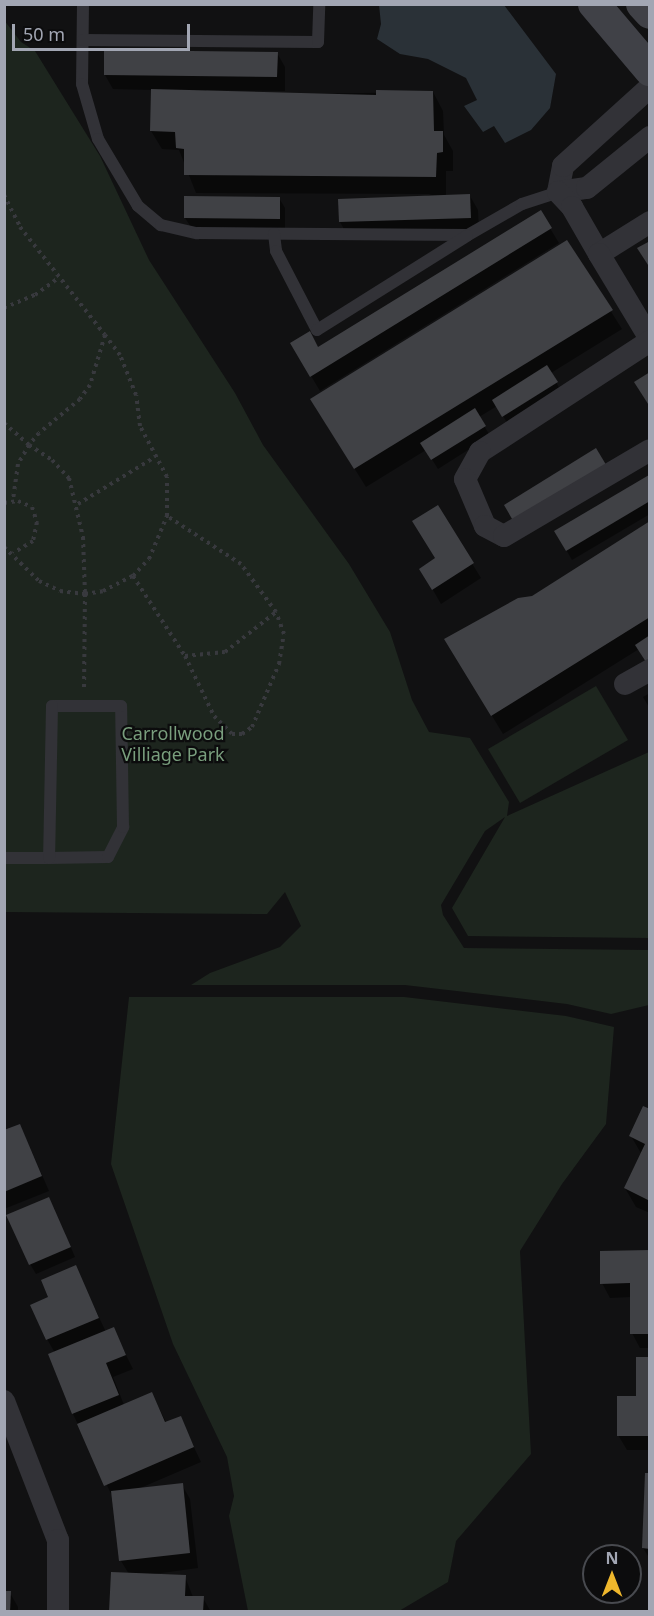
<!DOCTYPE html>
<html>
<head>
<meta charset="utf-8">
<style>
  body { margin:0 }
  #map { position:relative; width:654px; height:1616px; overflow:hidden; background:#111112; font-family:"Noto Sans",sans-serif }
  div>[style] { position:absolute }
  .green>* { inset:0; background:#1d251e }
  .water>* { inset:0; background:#2a3137 }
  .shadow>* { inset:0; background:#0007 }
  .building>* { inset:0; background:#404145 }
  .path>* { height:4px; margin-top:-2px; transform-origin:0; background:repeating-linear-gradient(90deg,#38393e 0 3px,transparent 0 7.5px) }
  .lane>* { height:12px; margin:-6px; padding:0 6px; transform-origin:6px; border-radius:6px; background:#323237 }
  .street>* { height:22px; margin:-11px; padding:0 11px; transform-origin:11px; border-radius:11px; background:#323237 }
  .secondary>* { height:32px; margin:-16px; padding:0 16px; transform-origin:16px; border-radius:16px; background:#404147 }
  span { translate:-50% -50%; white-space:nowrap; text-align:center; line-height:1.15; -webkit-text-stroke:4.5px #0c0c0d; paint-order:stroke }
  .park-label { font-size:18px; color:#799e7d }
  .frame { position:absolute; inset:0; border:6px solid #a2a6b3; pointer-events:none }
  .north { position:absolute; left:582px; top:1544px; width:60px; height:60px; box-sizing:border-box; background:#0c0c0d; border:2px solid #484a4f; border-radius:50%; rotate:0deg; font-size:16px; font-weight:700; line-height:24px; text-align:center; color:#a2a6b3 }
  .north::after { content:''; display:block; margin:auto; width:21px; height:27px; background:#efb72c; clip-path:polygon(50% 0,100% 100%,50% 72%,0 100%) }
  .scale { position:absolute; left:12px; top:24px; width:178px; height:27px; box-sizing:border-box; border:3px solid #a2a6b3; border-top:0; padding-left:8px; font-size:18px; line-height:21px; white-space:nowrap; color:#a2a6b3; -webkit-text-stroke:4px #0c0c0d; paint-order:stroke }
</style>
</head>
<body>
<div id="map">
  <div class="green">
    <div style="clip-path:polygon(4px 20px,21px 42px,35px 51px,100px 156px,149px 260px,235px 393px,263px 445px,349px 564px,390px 632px,412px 700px,429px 732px,470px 738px,509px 802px,507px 816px,649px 752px,649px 938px,468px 936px,452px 908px,505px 817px,485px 831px,441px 905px,443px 915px,464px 948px,649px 950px,649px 1005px,611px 1014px,567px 1004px,405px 985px,191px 985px,210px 973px,280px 947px,301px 926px,285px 892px,267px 914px,5px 912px)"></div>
    <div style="clip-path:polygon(596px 686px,628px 740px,520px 803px,488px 749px)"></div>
    <div style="clip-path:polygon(129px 997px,404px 997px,566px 1016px,614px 1027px,606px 1124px,562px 1184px,520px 1251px,531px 1454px,456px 1541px,448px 1582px,399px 1611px,248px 1611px,229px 1516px,234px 1496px,227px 1457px,173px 1344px,111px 1164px)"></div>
  </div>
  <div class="water">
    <div style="clip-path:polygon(379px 5px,504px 5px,556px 74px,550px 108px,531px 130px,505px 143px,494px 126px,483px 132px,464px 106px,477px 100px,466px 78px,428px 59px,400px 54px,377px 39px,381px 24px)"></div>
  </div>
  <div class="shadow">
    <div style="clip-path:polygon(277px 53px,285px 67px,285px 91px,206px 90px,208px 95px,433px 92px,443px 111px,444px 135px,453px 151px,453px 171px,446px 171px,446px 197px,470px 196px,478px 210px,479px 232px,348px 236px,340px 222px,432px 194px,196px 193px,179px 150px,162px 149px,151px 131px,153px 90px,113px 89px,105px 75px)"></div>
    <div style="clip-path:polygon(279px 198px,285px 208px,285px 228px,191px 227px,185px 218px)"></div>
    <div style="clip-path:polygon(540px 212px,559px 243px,320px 391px,292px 344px,318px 349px)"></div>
    <div style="clip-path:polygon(567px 242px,622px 329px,551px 373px,562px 393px,509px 426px,497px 406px,479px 417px,490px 436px,438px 469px,426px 450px,366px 487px,323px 418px)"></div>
    <div style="clip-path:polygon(648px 477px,650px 514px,572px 560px,556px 532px)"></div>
    <div style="clip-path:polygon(437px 507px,481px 578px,441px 604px,421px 569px,437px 559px)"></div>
    <div style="clip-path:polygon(650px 523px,650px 665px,639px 649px,503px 734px,457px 658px,533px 597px)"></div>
    <div style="clip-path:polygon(650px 693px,650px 709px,643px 697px)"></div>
    <div style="clip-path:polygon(650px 1111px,650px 1213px,636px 1207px,625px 1188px,642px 1155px,631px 1136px)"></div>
    <div style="clip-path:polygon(20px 1125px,49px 1191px,4px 1209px,4px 1132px)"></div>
    <div style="clip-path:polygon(54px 1208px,75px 1257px,36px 1274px,30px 1264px)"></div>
    <div style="clip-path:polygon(650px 1252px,650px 1348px,640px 1348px,632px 1333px,631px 1297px,610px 1298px,602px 1283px)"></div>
    <div style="clip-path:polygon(75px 1267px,106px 1332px,113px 1329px,133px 1369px,113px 1377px,124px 1405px,152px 1394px,167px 1424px,180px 1418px,201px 1462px,138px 1489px,182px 1485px,190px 1499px,198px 1568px,147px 1575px,185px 1577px,193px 1597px,203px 1598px,211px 1612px,111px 1612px,129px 1574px,121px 1561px,114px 1500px,73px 1414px,50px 1355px,55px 1353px,47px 1339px,50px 1298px)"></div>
    <div style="clip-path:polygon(650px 1358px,650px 1450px,627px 1450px,618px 1435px,637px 1398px)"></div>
    <div style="clip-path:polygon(650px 1475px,650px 1559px,643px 1548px)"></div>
    <div style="clip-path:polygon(10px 1593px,18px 1607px,18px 1612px,4px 1612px)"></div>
  </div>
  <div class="building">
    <div style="clip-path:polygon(104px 50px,278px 52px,277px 77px,104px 75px)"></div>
    <div style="clip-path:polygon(151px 89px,376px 95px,376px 90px,433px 91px,434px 131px,443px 131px,443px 152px,437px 153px,436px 177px,184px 175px,184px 149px,176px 148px,175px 132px,150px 131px)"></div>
    <div style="clip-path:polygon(470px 194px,471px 218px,339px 222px,338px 199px)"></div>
    <div style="clip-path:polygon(184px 196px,280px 197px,280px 219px,184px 218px)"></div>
    <div style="clip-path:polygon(541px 210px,552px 228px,310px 377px,290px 343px,310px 331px,318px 347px)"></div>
    <div style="clip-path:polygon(567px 240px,613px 310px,354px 469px,310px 399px)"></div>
    <div style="clip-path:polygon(650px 241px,650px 268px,637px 248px)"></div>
    <div style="clip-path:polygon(547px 365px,558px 382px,502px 417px,492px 400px)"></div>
    <div style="clip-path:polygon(650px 372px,650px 407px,634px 382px)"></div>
    <div style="clip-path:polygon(475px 408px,486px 426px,431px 460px,420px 443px)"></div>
    <div style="clip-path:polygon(596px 448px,608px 468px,515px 524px,504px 505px)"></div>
    <div style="clip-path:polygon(649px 475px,650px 501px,566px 551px,554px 531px)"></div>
    <div style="clip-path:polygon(438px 505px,474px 563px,432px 590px,419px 569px,435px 558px,412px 521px)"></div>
    <div style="clip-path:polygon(650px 521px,650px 617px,491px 716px,444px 639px,518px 598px,532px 596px)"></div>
    <div style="clip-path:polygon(650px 635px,650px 660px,646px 662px,635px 645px)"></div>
    <div style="clip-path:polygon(643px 1106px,650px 1109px,650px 1201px,624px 1188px,645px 1144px,629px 1136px)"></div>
    <div style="clip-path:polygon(20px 1124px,42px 1176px,4px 1192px,4px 1130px)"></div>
    <div style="clip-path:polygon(49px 1197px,71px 1247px,29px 1265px,6px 1215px)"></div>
    <div style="clip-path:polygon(650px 1250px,650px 1334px,630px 1334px,630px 1283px,600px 1284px,600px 1251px)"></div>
    <div style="clip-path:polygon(76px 1265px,99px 1318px,46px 1340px,30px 1305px,48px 1297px,41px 1280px)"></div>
    <div style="clip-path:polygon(114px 1327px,126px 1355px,106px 1363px,119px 1395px,72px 1414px,48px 1354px)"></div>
    <div style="clip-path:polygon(636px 1357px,650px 1357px,650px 1436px,617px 1436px,617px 1396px,636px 1396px)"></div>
    <div style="clip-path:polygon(152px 1392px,165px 1422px,181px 1416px,194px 1447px,104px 1486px,77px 1424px)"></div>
    <div style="clip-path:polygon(645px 1473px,650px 1473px,650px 1549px,642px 1548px)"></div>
    <div style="clip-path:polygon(183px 1483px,190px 1553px,119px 1561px,111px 1491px)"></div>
    <div style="clip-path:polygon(111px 1572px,186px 1575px,185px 1596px,204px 1596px,203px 1612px,109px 1612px)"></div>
    <div style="clip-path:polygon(4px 1591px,11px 1591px,10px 1612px,4px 1612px)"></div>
  </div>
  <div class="path">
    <div style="left:4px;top:195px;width:36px;rotate:63deg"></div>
    <div style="left:20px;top:227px;width:137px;rotate:51.8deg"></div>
    <div style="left:4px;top:308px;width:34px;rotate:-23deg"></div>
    <div style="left:35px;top:295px;width:29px;rotate:-36deg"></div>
    <div style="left:4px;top:423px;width:33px;rotate:41deg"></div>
    <div style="left:29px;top:445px;width:27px;rotate:33deg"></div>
    <div style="left:52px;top:460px;width:25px;rotate:47deg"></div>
    <div style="left:69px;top:478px;width:61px;rotate:76.7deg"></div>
    <div style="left:83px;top:537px;width:57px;rotate:88deg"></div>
    <div style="left:85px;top:594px;width:18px;rotate:-9deg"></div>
    <div style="left:103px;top:591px;width:34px;rotate:-27deg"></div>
    <div style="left:133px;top:576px;width:23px;rotate:-47deg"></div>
    <div style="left:149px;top:559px;width:47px;rotate:-67.3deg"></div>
    <div style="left:167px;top:516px;width:39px;rotate:-90deg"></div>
    <div style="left:167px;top:477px;width:58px;rotate:-117.9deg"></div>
    <div style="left:140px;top:426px;width:31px;rotate:-97deg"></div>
    <div style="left:136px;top:395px;width:43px;rotate:-111.8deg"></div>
    <div style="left:120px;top:355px;width:25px;rotate:-127deg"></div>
    <div style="left:105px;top:335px;width:52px;rotate:106.7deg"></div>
    <div style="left:90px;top:385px;width:17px;rotate:126deg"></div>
    <div style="left:80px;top:399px;width:53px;rotate:140.3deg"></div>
    <div style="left:39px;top:433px;width:16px;rotate:130deg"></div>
    <div style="left:29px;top:445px;width:22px;rotate:120deg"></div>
    <div style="left:18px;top:464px;width:37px;rotate:98deg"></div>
    <div style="left:4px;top:503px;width:14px;rotate:-8deg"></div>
    <div style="left:18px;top:501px;width:15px;rotate:23deg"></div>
    <div style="left:32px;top:507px;width:16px;rotate:72deg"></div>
    <div style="left:37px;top:522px;width:19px;rotate:102deg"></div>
    <div style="left:33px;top:541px;width:23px;rotate:149deg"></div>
    <div style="left:78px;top:504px;width:90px;rotate:-31.4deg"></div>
    <div style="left:4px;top:547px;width:49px;rotate:44.2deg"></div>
    <div style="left:39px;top:581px;width:23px;rotate:25deg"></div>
    <div style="left:60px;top:591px;width:25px;rotate:7deg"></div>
    <div style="left:85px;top:594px;width:96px;rotate:90.6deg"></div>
    <div style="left:133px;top:576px;width:95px;rotate:57deg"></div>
    <div style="left:185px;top:656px;width:67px;rotate:64.2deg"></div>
    <div style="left:214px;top:716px;width:25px;rotate:45deg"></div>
    <div style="left:232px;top:734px;width:10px"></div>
    <div style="left:242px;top:734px;width:12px;rotate:-35deg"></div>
    <div style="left:252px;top:727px;width:69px;rotate:-66.8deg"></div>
    <div style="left:279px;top:664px;width:30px;rotate:-81deg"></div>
    <div style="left:284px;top:634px;width:23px;rotate:-110deg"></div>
    <div style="left:276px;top:612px;width:59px;rotate:-126.1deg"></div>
    <div style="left:241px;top:564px;width:88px;rotate:-147deg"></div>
    <div style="left:185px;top:656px;width:40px;rotate:-5.7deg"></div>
    <div style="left:225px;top:652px;width:65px;rotate:-38.1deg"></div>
  </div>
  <div class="lane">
    <div style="left:83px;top:4px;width:80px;rotate:90.7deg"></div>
    <div style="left:82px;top:84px;width:57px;rotate:73.8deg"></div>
    <div style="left:98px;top:139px;width:78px;rotate:59.2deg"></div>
    <div style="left:138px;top:206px;width:30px;rotate:40deg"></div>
    <div style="left:161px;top:225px;width:37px;rotate:13deg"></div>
    <div style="left:197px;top:233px;width:271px;rotate:0.4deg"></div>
    <div style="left:468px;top:235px;width:62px;rotate:-29.9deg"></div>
    <div style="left:522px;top:204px;width:38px;rotate:-18deg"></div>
    <div style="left:83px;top:40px;width:235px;rotate:0.5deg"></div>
    <div style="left:318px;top:42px;width:38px;rotate:-88deg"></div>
    <div style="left:274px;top:234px;width:17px;rotate:83deg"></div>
    <div style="left:276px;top:251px;width:89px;rotate:62.6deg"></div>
    <div style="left:317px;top:330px;width:177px;rotate:-32.1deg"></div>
    <div style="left:4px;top:858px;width:45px"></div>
    <div style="left:49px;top:858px;width:59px;rotate:-1deg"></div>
    <div style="left:108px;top:857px;width:34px;rotate:-63deg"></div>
    <div style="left:123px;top:827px;width:121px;rotate:-90.9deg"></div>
    <div style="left:121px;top:706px;width:69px;rotate:180deg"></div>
    <div style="left:52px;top:706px;width:152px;rotate:91.1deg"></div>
  </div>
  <div class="street">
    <div style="left:558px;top:192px;width:26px;rotate:-79deg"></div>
    <div style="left:563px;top:166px;width:118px;rotate:-42.2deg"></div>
    <div style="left:558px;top:192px;width:29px;rotate:-8deg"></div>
    <div style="left:587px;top:188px;width:81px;rotate:-39deg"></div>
    <div style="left:558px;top:192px;width:21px;rotate:47deg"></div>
    <div style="left:572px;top:207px;width:54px;rotate:60.1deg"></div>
    <div style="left:650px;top:222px;width:60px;rotate:147.9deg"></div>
    <div style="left:599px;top:254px;width:99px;rotate:59deg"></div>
    <div style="left:650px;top:341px;width:203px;rotate:146.9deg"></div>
    <div style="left:480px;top:452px;width:31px;rotate:119deg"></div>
    <div style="left:465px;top:479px;width:51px;rotate:66.9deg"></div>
    <div style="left:485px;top:526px;width:21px;rotate:28deg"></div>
    <div style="left:504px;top:536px;width:169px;rotate:-30.5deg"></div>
    <div style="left:625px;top:684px;width:29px;rotate:-29deg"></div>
    <div style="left:4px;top:1401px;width:149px;rotate:68.8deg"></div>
    <div style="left:58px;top:1540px;width:72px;rotate:90deg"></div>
  </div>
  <div class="secondary">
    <div style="left:594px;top:4px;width:87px;rotate:49.7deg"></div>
    <div style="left:642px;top:4px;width:12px;rotate:48deg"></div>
  </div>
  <div class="park-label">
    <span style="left:173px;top:744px">Carrollwood<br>Villiage Park</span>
  </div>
  <div class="frame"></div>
  <div class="north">N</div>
  <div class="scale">50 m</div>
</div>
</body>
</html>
